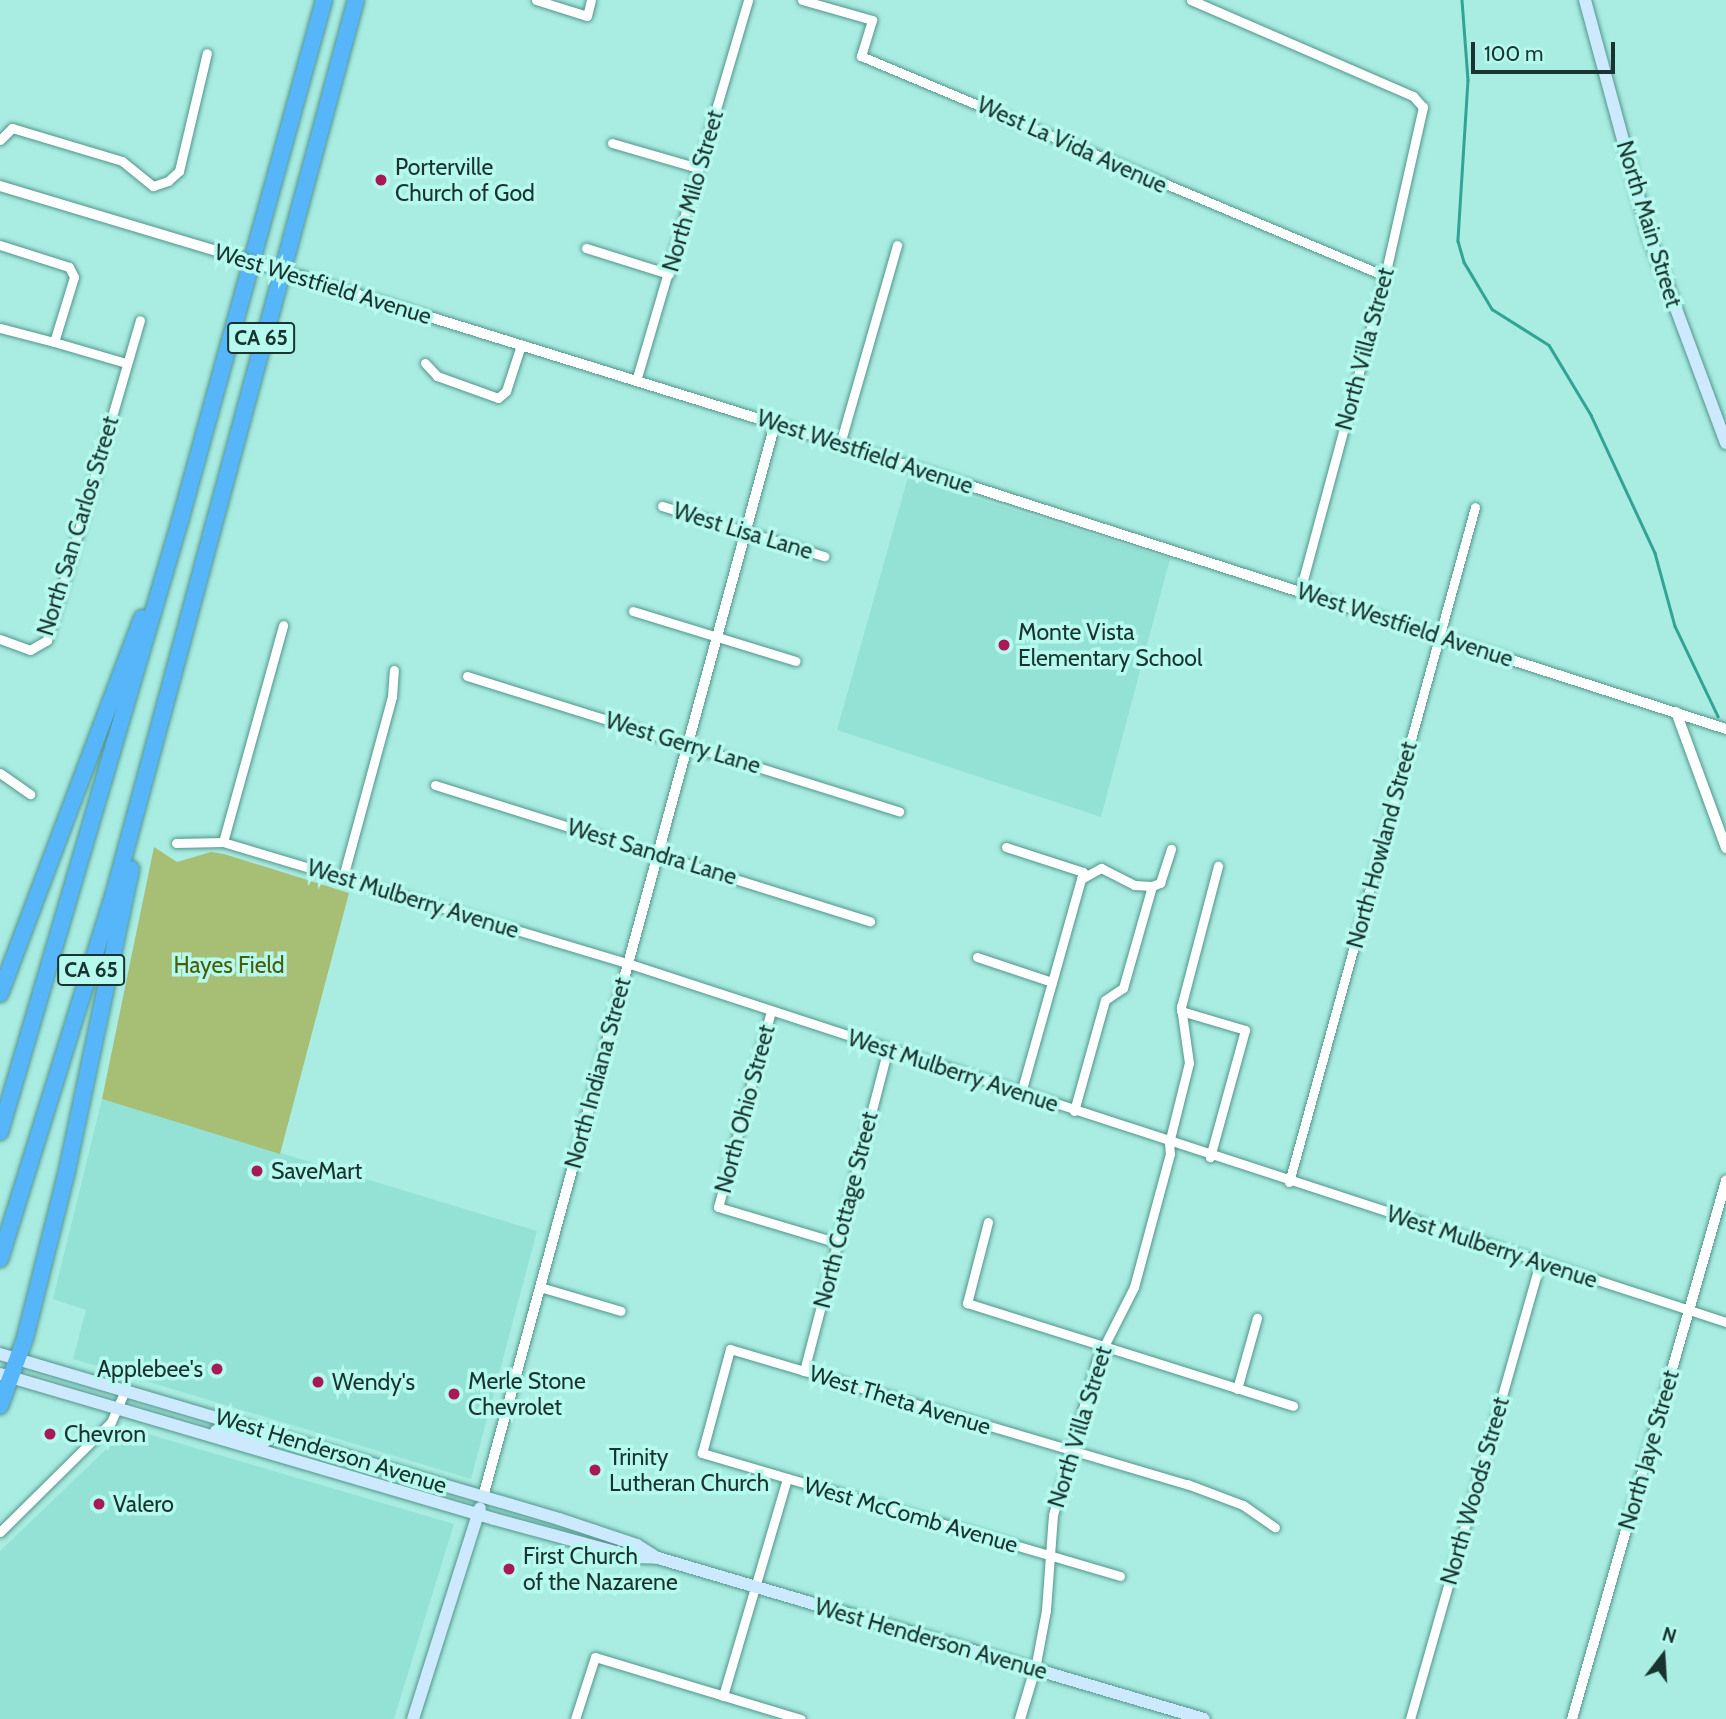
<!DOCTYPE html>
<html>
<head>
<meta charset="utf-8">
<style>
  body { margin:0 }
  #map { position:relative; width:1726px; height:1719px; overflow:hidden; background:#a9ece1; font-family:Cabin,sans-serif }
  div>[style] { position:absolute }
  .built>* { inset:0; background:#94e2d6 }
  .green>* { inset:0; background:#a7be75 }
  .stream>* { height:2.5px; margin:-1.25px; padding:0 1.25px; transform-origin:1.25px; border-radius:1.25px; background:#31a495 }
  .roads { filter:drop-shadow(0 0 2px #53958b) drop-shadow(0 0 2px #53958b) }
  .minor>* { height:9px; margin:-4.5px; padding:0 4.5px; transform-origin:4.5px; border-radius:4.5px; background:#fff }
  .tertiary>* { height:10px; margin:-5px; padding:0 5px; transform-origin:5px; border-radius:5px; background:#fff }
  .secondary>* { height:12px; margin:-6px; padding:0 6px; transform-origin:6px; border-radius:6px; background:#cde9fe }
  .motorway>* { height:16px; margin:-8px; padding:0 8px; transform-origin:8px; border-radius:8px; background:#57b5fa }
  .bridges { filter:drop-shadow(0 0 2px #53958b) drop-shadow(0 0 2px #53958b) }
  .tertiary-bridge>* { height:10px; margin:-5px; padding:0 5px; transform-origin:5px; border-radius:5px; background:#fff }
  .dots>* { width:19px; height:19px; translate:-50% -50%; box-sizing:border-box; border:4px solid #b6f9ee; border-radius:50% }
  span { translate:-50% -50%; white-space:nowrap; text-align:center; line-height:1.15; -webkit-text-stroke:7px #b6f9ee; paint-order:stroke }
  .shield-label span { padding:2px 5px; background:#b6f9ee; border:2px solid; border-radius:5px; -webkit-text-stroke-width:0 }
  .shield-label { font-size:21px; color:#193430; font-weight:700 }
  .street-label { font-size:23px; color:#193430 }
  .poi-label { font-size:23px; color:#193430 }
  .left { translate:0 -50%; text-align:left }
  .right { translate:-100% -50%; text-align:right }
  .park-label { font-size:23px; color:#495d07 }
  .north { position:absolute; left:1628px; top:1621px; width:70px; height:70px; -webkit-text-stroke:5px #b6f9ee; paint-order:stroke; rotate:17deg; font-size:19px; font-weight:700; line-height:28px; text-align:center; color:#193430 }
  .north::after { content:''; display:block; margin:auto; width:24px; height:32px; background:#193430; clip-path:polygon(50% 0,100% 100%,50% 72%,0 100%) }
  .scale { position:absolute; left:1471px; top:42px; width:144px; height:32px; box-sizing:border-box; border:4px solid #193430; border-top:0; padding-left:9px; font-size:21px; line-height:24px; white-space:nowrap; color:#193430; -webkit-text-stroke:5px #b6f9ee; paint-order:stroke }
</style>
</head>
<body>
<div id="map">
  <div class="built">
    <div style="clip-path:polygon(908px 477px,1170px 559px,1101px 817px,837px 730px)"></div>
    <div style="clip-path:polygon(102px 1099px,537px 1231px,471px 1479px,73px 1359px,86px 1310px,53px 1299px)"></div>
    <div style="clip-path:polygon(134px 1430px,454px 1524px,394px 1719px,0 1719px,0 1551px,122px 1434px)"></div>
  </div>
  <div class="green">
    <div style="clip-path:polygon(154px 847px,177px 862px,211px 852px,224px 854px,349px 893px,280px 1154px,102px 1099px)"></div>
  </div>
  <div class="stream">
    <div style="left:1462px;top:0;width:80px;rotate:85.7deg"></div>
    <div style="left:1468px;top:80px;width:161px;rotate:93.6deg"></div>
    <div style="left:1458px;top:241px;width:22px;rotate:74deg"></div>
    <div style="left:1464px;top:262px;width:55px;rotate:59.2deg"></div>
    <div style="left:1492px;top:309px;width:67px;rotate:32.3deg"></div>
    <div style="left:1549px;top:345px;width:82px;rotate:59deg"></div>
    <div style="left:1591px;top:415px;width:152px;rotate:65.1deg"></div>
    <div style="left:1655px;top:553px;width:76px;rotate:74.7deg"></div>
    <div style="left:1675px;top:626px;width:100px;rotate:64.5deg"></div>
  </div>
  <div class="roads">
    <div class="minor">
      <div style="left:536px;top:0;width:53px;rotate:17.4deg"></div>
      <div style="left:587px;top:16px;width:16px;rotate:-76deg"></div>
      <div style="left:802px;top:0;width:73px;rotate:15.9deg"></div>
      <div style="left:872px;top:20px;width:38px;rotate:107deg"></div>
      <div style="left:861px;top:56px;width:568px;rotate:22.77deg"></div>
      <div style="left:1191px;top:0;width:242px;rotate:23.4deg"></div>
      <div style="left:1413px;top:96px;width:15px;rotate:48deg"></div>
      <div style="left:1423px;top:107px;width:173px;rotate:102.7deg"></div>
      <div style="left:1385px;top:276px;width:325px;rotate:105.1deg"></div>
      <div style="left:0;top:140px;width:17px;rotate:-45deg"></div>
      <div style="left:12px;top:128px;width:115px;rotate:16.7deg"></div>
      <div style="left:122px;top:161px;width:40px;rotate:39deg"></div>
      <div style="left:153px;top:186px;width:16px;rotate:-18deg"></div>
      <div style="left:168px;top:181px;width:15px;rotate:-42deg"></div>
      <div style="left:179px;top:171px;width:121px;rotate:-76.7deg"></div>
      <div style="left:612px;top:143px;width:90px;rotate:16.2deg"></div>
      <div style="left:0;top:245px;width:72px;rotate:17.7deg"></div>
      <div style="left:69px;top:267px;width:11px;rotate:63deg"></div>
      <div style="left:74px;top:277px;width:68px;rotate:107.1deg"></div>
      <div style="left:54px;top:342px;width:56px;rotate:-165.5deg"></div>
      <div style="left:586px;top:248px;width:87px;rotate:17.4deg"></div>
      <div style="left:54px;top:342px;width:75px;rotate:16.3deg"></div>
      <div style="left:425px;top:363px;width:18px;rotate:47deg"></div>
      <div style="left:437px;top:376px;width:65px;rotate:19.8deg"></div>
      <div style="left:498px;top:398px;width:11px;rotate:-41deg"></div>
      <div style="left:506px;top:391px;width:48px;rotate:-71.9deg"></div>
      <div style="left:636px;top:381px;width:397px;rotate:-73.6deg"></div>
      <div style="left:840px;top:444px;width:207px;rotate:-74deg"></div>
      <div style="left:662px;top:506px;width:170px;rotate:17.2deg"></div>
      <div style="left:633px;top:611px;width:170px;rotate:17.1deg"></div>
      <div style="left:0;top:639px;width:32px;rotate:20deg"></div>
      <div style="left:30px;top:650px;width:20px;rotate:-30deg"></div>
      <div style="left:47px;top:640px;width:333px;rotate:-73.8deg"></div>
      <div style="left:467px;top:676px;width:453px;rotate:17.4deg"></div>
      <div style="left:0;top:773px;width:37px;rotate:35deg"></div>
      <div style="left:435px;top:785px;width:456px;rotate:17.4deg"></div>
      <div style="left:223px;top:842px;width:225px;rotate:-74.5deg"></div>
      <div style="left:176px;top:843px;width:47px;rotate:-1.2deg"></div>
      <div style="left:223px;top:842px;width:422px;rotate:16.7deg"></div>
      <div style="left:627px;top:963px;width:1156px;rotate:18.09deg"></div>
      <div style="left:1006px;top:847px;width:81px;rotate:18deg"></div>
      <div style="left:1083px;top:872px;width:230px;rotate:105.7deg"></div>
      <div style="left:343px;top:877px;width:187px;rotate:-74.8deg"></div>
      <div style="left:392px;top:697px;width:27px;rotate:-86deg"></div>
      <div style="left:1081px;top:879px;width:23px;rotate:-29deg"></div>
      <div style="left:1101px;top:868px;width:37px;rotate:27deg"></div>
      <div style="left:1134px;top:885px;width:18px;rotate:3deg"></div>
      <div style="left:977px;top:957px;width:79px;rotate:18.4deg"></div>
      <div style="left:771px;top:1011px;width:203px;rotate:105.1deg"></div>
      <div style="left:718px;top:1207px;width:125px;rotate:16.7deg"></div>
      <div style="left:1181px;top:1011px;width:67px;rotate:16.5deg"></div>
      <div style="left:1245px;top:1030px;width:132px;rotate:105.4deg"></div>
      <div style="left:1074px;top:1111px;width:115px;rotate:-74.4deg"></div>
      <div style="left:1105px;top:1000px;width:22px;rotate:-34deg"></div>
      <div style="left:1123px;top:988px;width:106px;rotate:-74.1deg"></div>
      <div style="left:1152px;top:886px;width:9px;rotate:-21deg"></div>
      <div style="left:1160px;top:883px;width:36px;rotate:-72deg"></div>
      <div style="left:1289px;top:1182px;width:700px;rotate:-74.59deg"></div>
      <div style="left:988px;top:1222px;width:84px;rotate:104.5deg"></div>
      <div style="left:967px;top:1303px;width:342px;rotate:17.5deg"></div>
      <div style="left:540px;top:1287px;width:84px;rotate:16.5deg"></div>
      <div style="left:804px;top:1371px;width:333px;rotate:-75.4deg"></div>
      <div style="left:1237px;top:1389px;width:74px;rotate:-74.3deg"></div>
      <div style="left:0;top:1532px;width:156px;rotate:-44.7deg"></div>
      <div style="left:111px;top:1422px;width:36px;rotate:-66deg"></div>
      <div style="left:1120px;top:1576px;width:436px;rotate:-163.6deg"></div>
      <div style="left:702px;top:1453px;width:108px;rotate:-74.9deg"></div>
      <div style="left:730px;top:1349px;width:477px;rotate:16.5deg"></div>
      <div style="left:1187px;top:1484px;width:60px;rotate:20.6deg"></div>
      <div style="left:1243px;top:1505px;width:39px;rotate:35deg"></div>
      <div style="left:1035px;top:1669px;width:60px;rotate:-79.4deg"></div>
      <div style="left:1046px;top:1610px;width:95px;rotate:-85.8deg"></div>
      <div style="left:1053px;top:1515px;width:161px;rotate:-74.2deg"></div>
      <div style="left:1097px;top:1360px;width:82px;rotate:-63.1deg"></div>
      <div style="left:1134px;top:1287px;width:138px;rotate:-74.9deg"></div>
      <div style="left:1170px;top:1154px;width:11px;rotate:-95deg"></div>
      <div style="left:1169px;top:1143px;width:82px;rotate:-76deg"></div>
      <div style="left:1189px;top:1063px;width:57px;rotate:-98.1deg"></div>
      <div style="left:1181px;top:1007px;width:146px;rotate:-75.3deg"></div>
      <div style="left:723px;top:1696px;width:227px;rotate:-73.6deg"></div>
      <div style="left:575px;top:1719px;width:65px;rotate:-72.1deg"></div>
      <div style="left:595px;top:1657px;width:215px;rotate:16.8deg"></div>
      <div style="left:1410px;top:1719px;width:475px;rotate:-74.1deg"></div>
    </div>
    <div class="tertiary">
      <div style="left:0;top:186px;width:240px;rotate:16.7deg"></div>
      <div style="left:304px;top:278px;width:561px;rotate:17.21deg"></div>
      <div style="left:840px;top:444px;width:931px;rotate:17.83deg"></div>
      <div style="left:1676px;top:712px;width:145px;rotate:69.8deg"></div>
      <div style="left:483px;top:1497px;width:1112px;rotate:-74.78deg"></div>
      <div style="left:1020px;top:1719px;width:52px;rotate:-73.3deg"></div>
      <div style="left:1572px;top:1719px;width:560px;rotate:-74.03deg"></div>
    </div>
    <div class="secondary">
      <div style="left:1585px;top:0;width:245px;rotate:74.8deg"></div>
      <div style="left:1649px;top:236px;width:221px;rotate:69.6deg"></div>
      <div style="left:0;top:1354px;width:583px;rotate:16.45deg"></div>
      <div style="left:559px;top:1519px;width:82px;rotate:18.4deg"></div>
      <div style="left:637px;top:1545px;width:20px;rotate:33deg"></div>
      <div style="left:0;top:1374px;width:515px;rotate:16.36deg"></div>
      <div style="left:494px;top:1519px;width:145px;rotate:15.2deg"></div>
      <div style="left:634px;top:1557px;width:24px;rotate:2deg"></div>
      <div style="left:658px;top:1558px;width:569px;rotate:16.43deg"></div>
      <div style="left:216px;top:1431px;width:50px;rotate:11.5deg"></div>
      <div style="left:265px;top:1441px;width:14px;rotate:-30deg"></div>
      <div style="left:413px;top:1719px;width:221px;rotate:-72.4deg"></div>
    </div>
    <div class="motorway">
      <div style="left:0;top:994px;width:402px;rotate:-69.3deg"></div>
      <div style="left:0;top:1132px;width:637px;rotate:-73.59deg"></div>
      <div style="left:180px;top:521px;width:541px;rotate:-74.55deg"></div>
      <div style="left:0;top:1259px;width:383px;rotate:-72.7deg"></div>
      <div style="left:114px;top:893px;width:925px;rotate:-74.84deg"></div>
      <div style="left:0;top:1406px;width:72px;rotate:-69.8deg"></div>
      <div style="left:25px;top:1338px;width:168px;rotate:-75.9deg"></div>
      <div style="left:66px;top:1175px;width:313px;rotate:-78deg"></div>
    </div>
  </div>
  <div class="bridges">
    <div class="tertiary-bridge">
      <div style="left:230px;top:255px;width:77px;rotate:17.3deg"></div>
    </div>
  </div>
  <div class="dots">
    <div style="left:381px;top:180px;background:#a91955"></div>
    <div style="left:1004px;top:645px;background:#a91955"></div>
    <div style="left:257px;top:1171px;background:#a91955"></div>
    <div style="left:217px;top:1369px;background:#a91955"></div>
    <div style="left:318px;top:1382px;background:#a91955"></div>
    <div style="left:454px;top:1394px;background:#a91955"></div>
    <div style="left:50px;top:1434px;background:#a91955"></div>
    <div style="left:595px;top:1470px;background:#a91955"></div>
    <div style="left:99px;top:1504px;background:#a91955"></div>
    <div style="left:509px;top:1569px;background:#a91955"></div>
  </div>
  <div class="shield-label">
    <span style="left:261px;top:338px">CA 65</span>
    <span style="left:91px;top:970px">CA 65</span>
  </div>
  <div class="street-label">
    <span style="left:1072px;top:145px;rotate:24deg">West La Vida Avenue</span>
    <span style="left:693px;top:191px;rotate:-74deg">North Milo Street</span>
    <span style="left:1649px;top:224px;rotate:73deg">North Main Street</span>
    <span style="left:323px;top:284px;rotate:17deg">West Westfield Avenue</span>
    <span style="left:1365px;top:349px;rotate:-75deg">North Villa Street</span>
    <span style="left:865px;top:452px;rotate:18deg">West Westfield Avenue</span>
    <span style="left:78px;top:526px;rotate:-73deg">North San Carlos Street</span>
    <span style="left:743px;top:531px;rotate:17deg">West Lisa Lane</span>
    <span style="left:1405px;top:625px;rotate:18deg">West Westfield Avenue</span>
    <span style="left:683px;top:743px;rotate:17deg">West Gerry Lane</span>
    <span style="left:1382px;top:845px;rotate:-75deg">North Howland Street</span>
    <span style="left:652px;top:852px;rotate:17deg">West Sandra Lane</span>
    <span style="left:413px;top:899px;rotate:17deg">West Mulberry Avenue</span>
    <span style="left:953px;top:1071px;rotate:18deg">West Mulberry Avenue</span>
    <span style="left:598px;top:1073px;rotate:-75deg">North Indiana Street</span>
    <span style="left:745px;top:1109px;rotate:-75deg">North Ohio Street</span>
    <span style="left:846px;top:1210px;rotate:-76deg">North Cottage Street</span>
    <span style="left:1492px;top:1247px;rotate:18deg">West Mulberry Avenue</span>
    <span style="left:900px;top:1400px;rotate:17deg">West Theta Avenue</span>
    <span style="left:1080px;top:1427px;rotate:-73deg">North Villa Street</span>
    <span style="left:1649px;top:1450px;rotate:-74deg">North Jaye Street</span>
    <span style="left:331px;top:1451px;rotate:17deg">West Henderson Avenue</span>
    <span style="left:1475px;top:1491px;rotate:-74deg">North Woods Street</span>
    <span style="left:911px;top:1515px;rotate:16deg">West McComb Avenue</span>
    <span style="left:931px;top:1639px;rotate:16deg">West Henderson Avenue</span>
  </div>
  <div class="poi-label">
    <span class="left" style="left:395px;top:180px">Porterville<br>Church of God</span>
    <span class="left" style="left:1018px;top:645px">Monte Vista<br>Elementary School</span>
    <span class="left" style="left:271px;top:1171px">SaveMart</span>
    <span class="right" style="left:203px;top:1369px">Applebee's</span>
    <span class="left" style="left:468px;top:1394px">Merle Stone<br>Chevrolet</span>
    <span class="left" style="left:332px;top:1382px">Wendy's</span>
    <span class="left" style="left:64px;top:1434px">Chevron</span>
    <span class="left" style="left:609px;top:1470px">Trinity<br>Lutheran Church</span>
    <span class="left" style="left:113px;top:1504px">Valero</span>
    <span class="left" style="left:523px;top:1569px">First Church<br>of the Nazarene</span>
  </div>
  <div class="park-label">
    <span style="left:229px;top:965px">Hayes Field</span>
  </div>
  <div class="north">N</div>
  <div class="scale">100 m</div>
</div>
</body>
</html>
